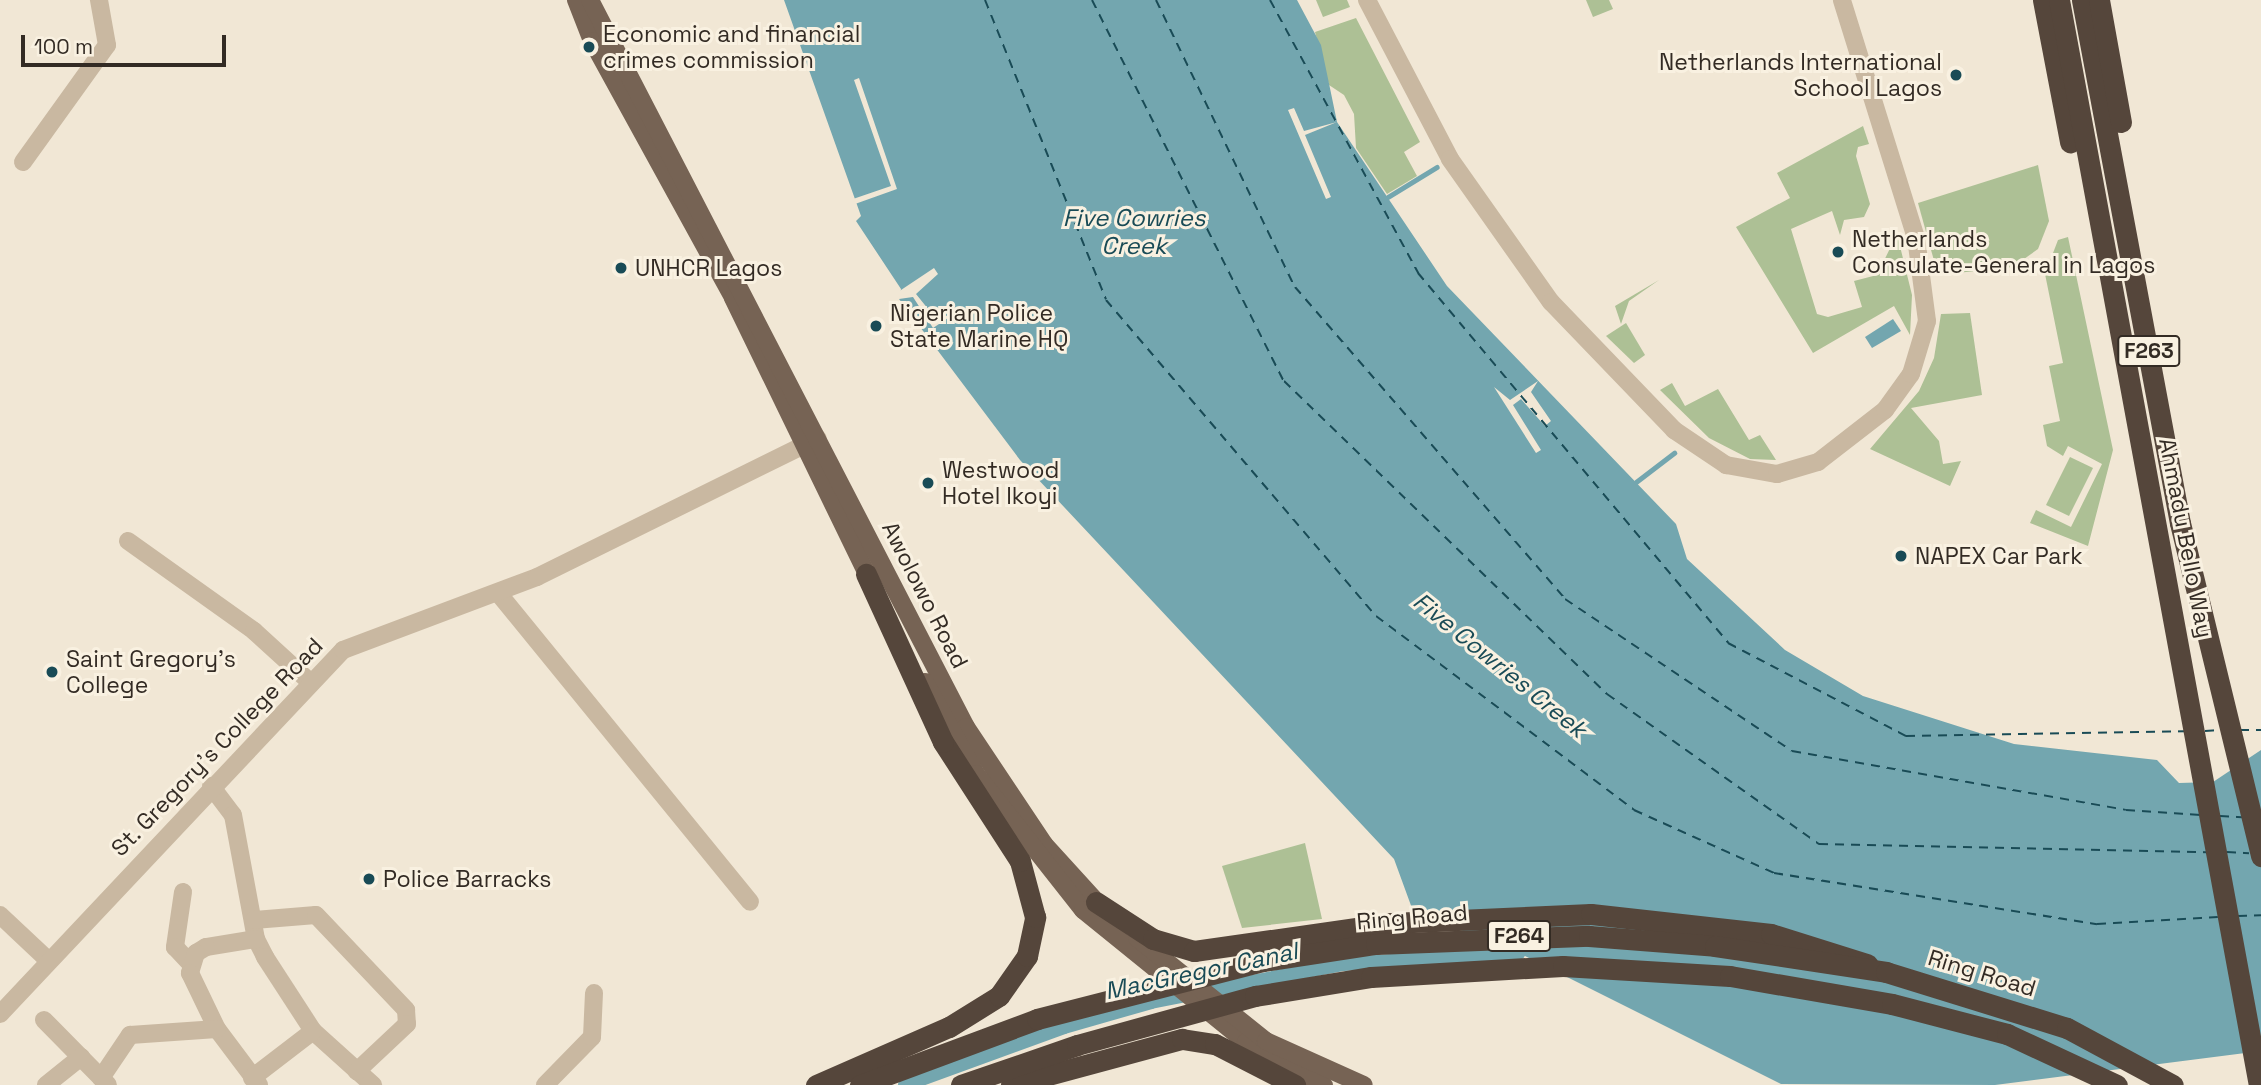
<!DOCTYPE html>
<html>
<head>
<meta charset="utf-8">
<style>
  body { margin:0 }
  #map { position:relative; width:2261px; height:1085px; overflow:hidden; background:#f1e7d5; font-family:"Space Grotesk",sans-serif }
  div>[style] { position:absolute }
  .green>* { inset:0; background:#adc095 }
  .water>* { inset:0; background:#73a6af }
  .pier>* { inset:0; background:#f1e7d5 }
  .stream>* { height:4.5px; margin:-2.25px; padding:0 2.25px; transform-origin:2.25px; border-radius:2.25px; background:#73a6af }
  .canal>* { height:14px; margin:-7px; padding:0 7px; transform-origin:7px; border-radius:7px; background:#73a6af }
  .ferry>* { height:2px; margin-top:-1px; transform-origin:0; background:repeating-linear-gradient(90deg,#194b56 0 9px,transparent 0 16px) }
  .minor>* { height:18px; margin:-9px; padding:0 9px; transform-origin:9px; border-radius:9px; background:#c9b8a1 }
  .major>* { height:18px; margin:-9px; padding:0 9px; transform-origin:9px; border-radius:9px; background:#766354 }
  .highway>* { height:21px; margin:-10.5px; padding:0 10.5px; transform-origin:10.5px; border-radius:10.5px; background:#55463b }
  .highway-bridge>* { height:21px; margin:-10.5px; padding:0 10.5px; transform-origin:10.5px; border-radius:10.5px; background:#55463b }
  .dots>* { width:19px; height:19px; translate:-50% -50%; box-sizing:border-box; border:4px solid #f9f1e1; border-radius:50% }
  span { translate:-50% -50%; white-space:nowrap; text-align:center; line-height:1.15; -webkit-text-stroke:6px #f9f1e1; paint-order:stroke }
  .shield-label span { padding:2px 5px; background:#f9f1e1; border:2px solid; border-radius:5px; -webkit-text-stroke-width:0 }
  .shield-label { font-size:21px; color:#332b24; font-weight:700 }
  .poi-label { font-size:23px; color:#332b24 }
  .left { translate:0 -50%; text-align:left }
  .right { translate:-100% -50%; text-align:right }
  .street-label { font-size:23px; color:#332b24 }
  .water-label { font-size:24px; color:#194b56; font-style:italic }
  .scale { position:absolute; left:21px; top:35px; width:205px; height:32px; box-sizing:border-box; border:4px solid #332b24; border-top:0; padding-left:9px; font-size:21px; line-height:24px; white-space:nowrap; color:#332b24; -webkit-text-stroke:5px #f9f1e1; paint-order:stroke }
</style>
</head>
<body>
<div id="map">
  <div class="green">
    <div style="clip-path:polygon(1316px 0,1347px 0,1350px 7px,1323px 17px)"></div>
    <div style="clip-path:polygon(1586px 0,1609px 0,1613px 9px,1593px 17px)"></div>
    <div style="clip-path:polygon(1356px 18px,1420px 142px,1404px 152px,1417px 176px,1387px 194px,1356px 148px,1354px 114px,1344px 95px,1329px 85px,1315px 32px)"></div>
    <div style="clip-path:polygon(1863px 126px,1869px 144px,1858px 147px,1856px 156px,1870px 204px,1864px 217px,1844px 220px,1840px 235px,1832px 211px,1791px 229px,1817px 314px,1828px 317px,1862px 307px,1854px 281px,1877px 275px,1897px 234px,1912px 295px,1910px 335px,1894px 306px,1813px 353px,1736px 227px,1790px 198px,1777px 173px)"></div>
    <div style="clip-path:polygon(2038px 165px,2049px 221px,2038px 249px,2013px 267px,1938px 275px,1918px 203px)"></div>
    <div style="clip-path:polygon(2068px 237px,2113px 450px,2088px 546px,2030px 523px,2036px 510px,2071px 527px,2102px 464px,2068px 446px,2063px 456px,2047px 446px,2043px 425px,2060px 421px,2049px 366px,2063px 363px,2045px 274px,2058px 240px)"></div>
    <div style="clip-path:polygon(1659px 280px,1629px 301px,1621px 324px,1615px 306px)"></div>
    <div style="clip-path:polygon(1970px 313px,1982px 395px,1911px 408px,1939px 441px,1943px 464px,1961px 461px,1950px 486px,1870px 449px,1919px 391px,1934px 358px,1941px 314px)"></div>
    <div style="clip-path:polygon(1626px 323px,1645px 355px,1634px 363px,1606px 336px)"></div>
    <div style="clip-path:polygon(1672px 383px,1685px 406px,1718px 389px,1749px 440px,1760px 435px,1776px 460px,1750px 459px,1709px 438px,1660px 390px)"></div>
    <div style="clip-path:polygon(2070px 457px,2093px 468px,2069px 516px,2046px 505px)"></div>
    <div style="clip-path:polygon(1305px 843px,1322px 919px,1242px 928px,1222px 866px)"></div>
  </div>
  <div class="water">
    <div style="clip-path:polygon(784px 0,1297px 0,1321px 45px,1337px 122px,1447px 286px,1676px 524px,1687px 559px,1785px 650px,1863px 696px,2014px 744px,2157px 760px,2179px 783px,2213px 782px,2261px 750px,2261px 1051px,1995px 1085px,1781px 1084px,1519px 953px,1413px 911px,1394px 859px,1020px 460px,899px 299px,901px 289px,856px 221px,861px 216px)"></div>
    <div style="clip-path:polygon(1893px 319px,1901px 331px,1872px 348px,1865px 337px)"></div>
  </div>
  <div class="pier">
    <div style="clip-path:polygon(859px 78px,897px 189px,855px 204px,853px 199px,891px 186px,854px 80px)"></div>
    <div style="clip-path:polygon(1294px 108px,1304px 131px,1337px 122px,1305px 135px,1331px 197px,1326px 199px,1288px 110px)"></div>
    <div style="clip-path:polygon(934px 268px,938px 274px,916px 294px,937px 320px,960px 310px,933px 328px,913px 297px,899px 299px,895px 294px)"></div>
    <div style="clip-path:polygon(1538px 381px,1531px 392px,1551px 421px,1545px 426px,1521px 399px,1513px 405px,1541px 450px,1536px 453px,1494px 387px,1510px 400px)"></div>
  </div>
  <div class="stream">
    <div style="left:1388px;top:197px;width:57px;rotate:-31.5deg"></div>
    <div style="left:1636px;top:482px;width:48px;rotate:-37.3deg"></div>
  </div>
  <div class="canal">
    <div style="left:905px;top:1085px;width:169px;rotate:-20deg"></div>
    <div style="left:1064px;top:1027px;width:91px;rotate:-16deg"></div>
    <div style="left:1151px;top:1002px;width:196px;rotate:-11.2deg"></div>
    <div style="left:1343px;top:964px;width:176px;rotate:-3.6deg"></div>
  </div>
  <div class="ferry">
    <div style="left:985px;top:0;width:323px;rotate:68deg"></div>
    <div style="left:1106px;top:300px;width:416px;rotate:49.5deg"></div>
    <div style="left:1376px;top:616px;width:323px;rotate:36.9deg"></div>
    <div style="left:1634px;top:810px;width:154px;rotate:24.2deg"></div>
    <div style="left:1774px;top:873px;width:327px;rotate:9deg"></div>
    <div style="left:2097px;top:924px;width:121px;rotate:-3.3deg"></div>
    <div style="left:1092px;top:0;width:427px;rotate:63.3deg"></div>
    <div style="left:1284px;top:381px;width:450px;rotate:44.1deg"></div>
    <div style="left:1607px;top:694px;width:260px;rotate:35.3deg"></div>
    <div style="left:1819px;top:844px;width:388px;rotate:1.2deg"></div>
    <div style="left:1156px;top:0;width:319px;rotate:64.2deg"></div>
    <div style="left:1295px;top:287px;width:413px;rotate:49.1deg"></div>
    <div style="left:1565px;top:599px;width:273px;rotate:33.8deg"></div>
    <div style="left:1792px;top:751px;width:339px;rotate:10deg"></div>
    <div style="left:2126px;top:810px;width:75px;rotate:3.8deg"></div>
    <div style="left:1270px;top:0;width:311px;rotate:61.5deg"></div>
    <div style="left:1418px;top:273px;width:483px;rotate:50deg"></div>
    <div style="left:1728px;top:643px;width:201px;rotate:27.6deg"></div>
    <div style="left:1906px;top:736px;width:279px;rotate:-1deg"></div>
    <div style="left:2240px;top:730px;width:21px"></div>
    <div style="left:2205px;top:731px;width:15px;rotate:-4deg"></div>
    <div style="left:2220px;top:816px;width:22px;rotate:3deg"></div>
    <div style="left:2227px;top:852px;width:22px;rotate:3deg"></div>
    <div style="left:2238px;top:916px;width:23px;rotate:-2deg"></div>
  </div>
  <div class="minor">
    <div style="left:1367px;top:0;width:179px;rotate:62.4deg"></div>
    <div style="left:1450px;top:159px;width:175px;rotate:54.8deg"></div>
    <div style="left:1551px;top:302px;width:178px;rotate:46.1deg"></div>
    <div style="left:1674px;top:430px;width:63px;rotate:33.9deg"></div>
    <div style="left:1726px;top:465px;width:52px;rotate:10deg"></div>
    <div style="left:1777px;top:474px;width:43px;rotate:-16.3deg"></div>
    <div style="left:1818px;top:462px;width:85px;rotate:-37.8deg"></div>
    <div style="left:1885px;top:410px;width:44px;rotate:-54.2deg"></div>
    <div style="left:1911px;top:374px;width:55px;rotate:-73.2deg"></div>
    <div style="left:1927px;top:321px;width:84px;rotate:-97.5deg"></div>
    <div style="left:1916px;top:238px;width:249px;rotate:-107.3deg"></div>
    <div style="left:23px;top:162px;width:144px;rotate:-54.3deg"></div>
    <div style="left:107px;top:45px;width:46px;rotate:-100.1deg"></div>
    <div style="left:128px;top:541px;width:155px;rotate:35.5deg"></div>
    <div style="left:254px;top:631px;width:74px;rotate:42.3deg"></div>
    <div style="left:499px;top:594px;width:397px;rotate:50.8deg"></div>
    <div style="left:211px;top:786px;width:36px;rotate:53deg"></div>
    <div style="left:233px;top:815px;width:126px;rotate:79.5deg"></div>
    <div style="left:256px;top:939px;width:20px;rotate:63deg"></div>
    <div style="left:265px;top:957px;width:88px;rotate:57deg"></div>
    <div style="left:313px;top:1031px;width:81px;rotate:42deg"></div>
    <div style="left:183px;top:892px;width:56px;rotate:98.3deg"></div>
    <div style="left:175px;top:947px;width:23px;rotate:47deg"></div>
    <div style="left:0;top:915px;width:67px;rotate:43.2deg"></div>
    <div style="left:254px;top:920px;width:62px;rotate:-4.6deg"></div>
    <div style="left:316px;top:915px;width:131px;rotate:46.5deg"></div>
    <div style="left:406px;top:1010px;width:14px;rotate:86deg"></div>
    <div style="left:407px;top:1024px;width:69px;rotate:136.8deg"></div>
    <div style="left:256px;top:939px;width:51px;rotate:170.9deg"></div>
    <div style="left:206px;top:947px;width:12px;rotate:149deg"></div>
    <div style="left:196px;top:953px;width:21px;rotate:107deg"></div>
    <div style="left:190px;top:973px;width:62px;rotate:64.3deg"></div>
    <div style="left:217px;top:1029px;width:70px;rotate:53.1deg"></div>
    <div style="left:0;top:1014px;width:500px;rotate:-46.7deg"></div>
    <div style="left:343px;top:650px;width:207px;rotate:-20.6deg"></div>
    <div style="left:537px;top:577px;width:313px;rotate:-26.3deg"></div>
    <div style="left:44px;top:1020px;width:91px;rotate:45.4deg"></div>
    <div style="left:101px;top:1078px;width:52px;rotate:-56deg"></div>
    <div style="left:130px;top:1035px;width:87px;rotate:-3.9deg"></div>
    <div style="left:252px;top:1078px;width:77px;rotate:-37.6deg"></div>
    <div style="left:46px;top:1085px;width:45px;rotate:-38.7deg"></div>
    <div style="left:545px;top:1085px;width:67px;rotate:-45.6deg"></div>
    <div style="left:592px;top:1037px;width:44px;rotate:-87.4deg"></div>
  </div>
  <div class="major">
    <div style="left:576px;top:0;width:44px;rotate:68.7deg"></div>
    <div style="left:592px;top:41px;width:293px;rotate:61.2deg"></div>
    <div style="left:733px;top:298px;width:318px;rotate:64.1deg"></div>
    <div style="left:590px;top:0;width:818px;rotate:62.65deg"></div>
    <div style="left:966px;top:727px;width:141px;rotate:56.3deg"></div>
    <div style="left:1044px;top:844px;width:91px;rotate:47.7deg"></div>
    <div style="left:925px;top:682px;width:105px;rotate:61deg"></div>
    <div style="left:976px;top:774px;width:173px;rotate:51.8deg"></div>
    <div style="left:1083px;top:910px;width:210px;rotate:39deg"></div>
    <div style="left:1246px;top:1042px;width:89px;rotate:28.9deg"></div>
    <div style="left:1137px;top:938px;width:165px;rotate:38.6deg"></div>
    <div style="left:1266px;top:1041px;width:107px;rotate:24.2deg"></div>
  </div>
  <div class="highway">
    <div style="left:2043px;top:0;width:145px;rotate:79.2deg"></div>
    <div style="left:2059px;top:0;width:1103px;rotate:79.56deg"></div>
    <div style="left:2082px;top:0;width:532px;rotate:79.39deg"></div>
    <div style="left:2180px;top:523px;width:343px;rotate:76.3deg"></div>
    <div style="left:2099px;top:0;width:124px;rotate:79.8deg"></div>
    <div style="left:1096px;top:902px;width:68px;rotate:33deg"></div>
    <div style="left:1153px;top:939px;width:43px;rotate:16.3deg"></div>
    <div style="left:1194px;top:951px;width:199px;rotate:-8.1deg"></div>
    <div style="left:1391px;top:923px;width:200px;rotate:-2.6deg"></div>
    <div style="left:1591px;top:914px;width:181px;rotate:6.3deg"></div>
    <div style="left:1771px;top:934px;width:101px;rotate:17.4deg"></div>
    <div style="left:816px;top:1085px;width:145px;rotate:-23.6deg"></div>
    <div style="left:949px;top:1027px;width:59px;rotate:-31.8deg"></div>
    <div style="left:999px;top:996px;width:49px;rotate:-55deg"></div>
    <div style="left:1027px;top:956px;width:40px;rotate:-78deg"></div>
    <div style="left:1035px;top:917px;width:58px;rotate:-105deg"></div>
    <div style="left:1020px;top:861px;width:142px;rotate:-122.9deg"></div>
    <div style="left:943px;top:742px;width:185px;rotate:-114.6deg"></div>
    <div style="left:1011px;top:1085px;width:177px;rotate:-15.1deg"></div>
    <div style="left:1182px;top:1039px;width:33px;rotate:9deg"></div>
    <div style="left:1215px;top:1044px;width:90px;rotate:27.1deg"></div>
  </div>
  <div class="highway-bridge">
    <div style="left:860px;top:1085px;width:189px;rotate:-20.4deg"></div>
    <div style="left:1037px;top:1019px;width:233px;rotate:-14.4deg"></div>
    <div style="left:1263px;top:961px;width:114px;rotate:-8.6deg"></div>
    <div style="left:1376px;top:944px;width:213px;rotate:-2.2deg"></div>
    <div style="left:1589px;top:936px;width:126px;rotate:4.5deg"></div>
    <div style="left:1715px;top:946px;width:173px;rotate:8.6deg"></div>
    <div style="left:1886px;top:972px;width:189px;rotate:17.2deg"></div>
    <div style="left:2067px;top:1028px;width:120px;rotate:28.3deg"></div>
    <div style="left:961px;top:1085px;width:123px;rotate:-19deg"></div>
    <div style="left:1077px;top:1045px;width:185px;rotate:-15.4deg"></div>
    <div style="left:1255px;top:996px;width:118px;rotate:-9.3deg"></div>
    <div style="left:1371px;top:977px;width:192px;rotate:-3.3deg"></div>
    <div style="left:1563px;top:966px;width:167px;rotate:3.4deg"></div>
    <div style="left:1730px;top:976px;width:164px;rotate:9.8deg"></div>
    <div style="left:1892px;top:1004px;width:119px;rotate:14.6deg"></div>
    <div style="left:2007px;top:1034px;width:121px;rotate:24.9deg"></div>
  </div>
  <div class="dots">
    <div style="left:589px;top:47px;background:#194b56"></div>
    <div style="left:1956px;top:75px;background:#194b56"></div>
    <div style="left:1838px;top:252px;background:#194b56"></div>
    <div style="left:621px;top:268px;background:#194b56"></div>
    <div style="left:876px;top:326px;background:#194b56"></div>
    <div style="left:928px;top:483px;background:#194b56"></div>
    <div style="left:1901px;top:556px;background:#194b56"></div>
    <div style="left:52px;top:672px;background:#194b56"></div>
    <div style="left:369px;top:879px;background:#194b56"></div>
  </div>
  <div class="shield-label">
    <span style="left:2149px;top:351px">F263</span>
    <span style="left:1519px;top:936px">F264</span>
  </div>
  <div class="poi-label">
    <span class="left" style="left:603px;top:47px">Economic and financial<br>crimes commission</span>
    <span class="right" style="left:1942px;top:75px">Netherlands International<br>School Lagos</span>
    <span class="left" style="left:1852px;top:252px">Netherlands<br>Consulate-General in Lagos</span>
    <span class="left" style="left:635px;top:268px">UNHCR Lagos</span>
    <span class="left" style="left:890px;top:326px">Nigerian Police<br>State Marine HQ</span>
    <span class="left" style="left:942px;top:483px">Westwood<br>Hotel Ikoyi</span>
    <span class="left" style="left:1915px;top:556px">NAPEX Car Park</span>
    <span class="left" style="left:66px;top:672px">Saint Gregory's<br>College</span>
    <span class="left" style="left:383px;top:879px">Police Barracks</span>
  </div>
  <div class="street-label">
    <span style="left:2186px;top:538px;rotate:79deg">Ahmadu Bello Way</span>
    <span style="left:925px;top:595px;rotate:63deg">Awolowo Road</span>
    <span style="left:217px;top:747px;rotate:-46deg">St. Gregory's College Road</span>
    <span style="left:1412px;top:917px;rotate:-5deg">Ring Road</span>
    <span style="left:1982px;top:973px;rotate:17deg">Ring Road</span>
  </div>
  <div class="water-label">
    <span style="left:1134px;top:232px">Five Cowries<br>Creek</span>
    <span style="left:1500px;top:665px;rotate:39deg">Five Cowries Creek</span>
    <span style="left:1201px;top:971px;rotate:-12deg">MacGregor Canal</span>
  </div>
  <div class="scale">100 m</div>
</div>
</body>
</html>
